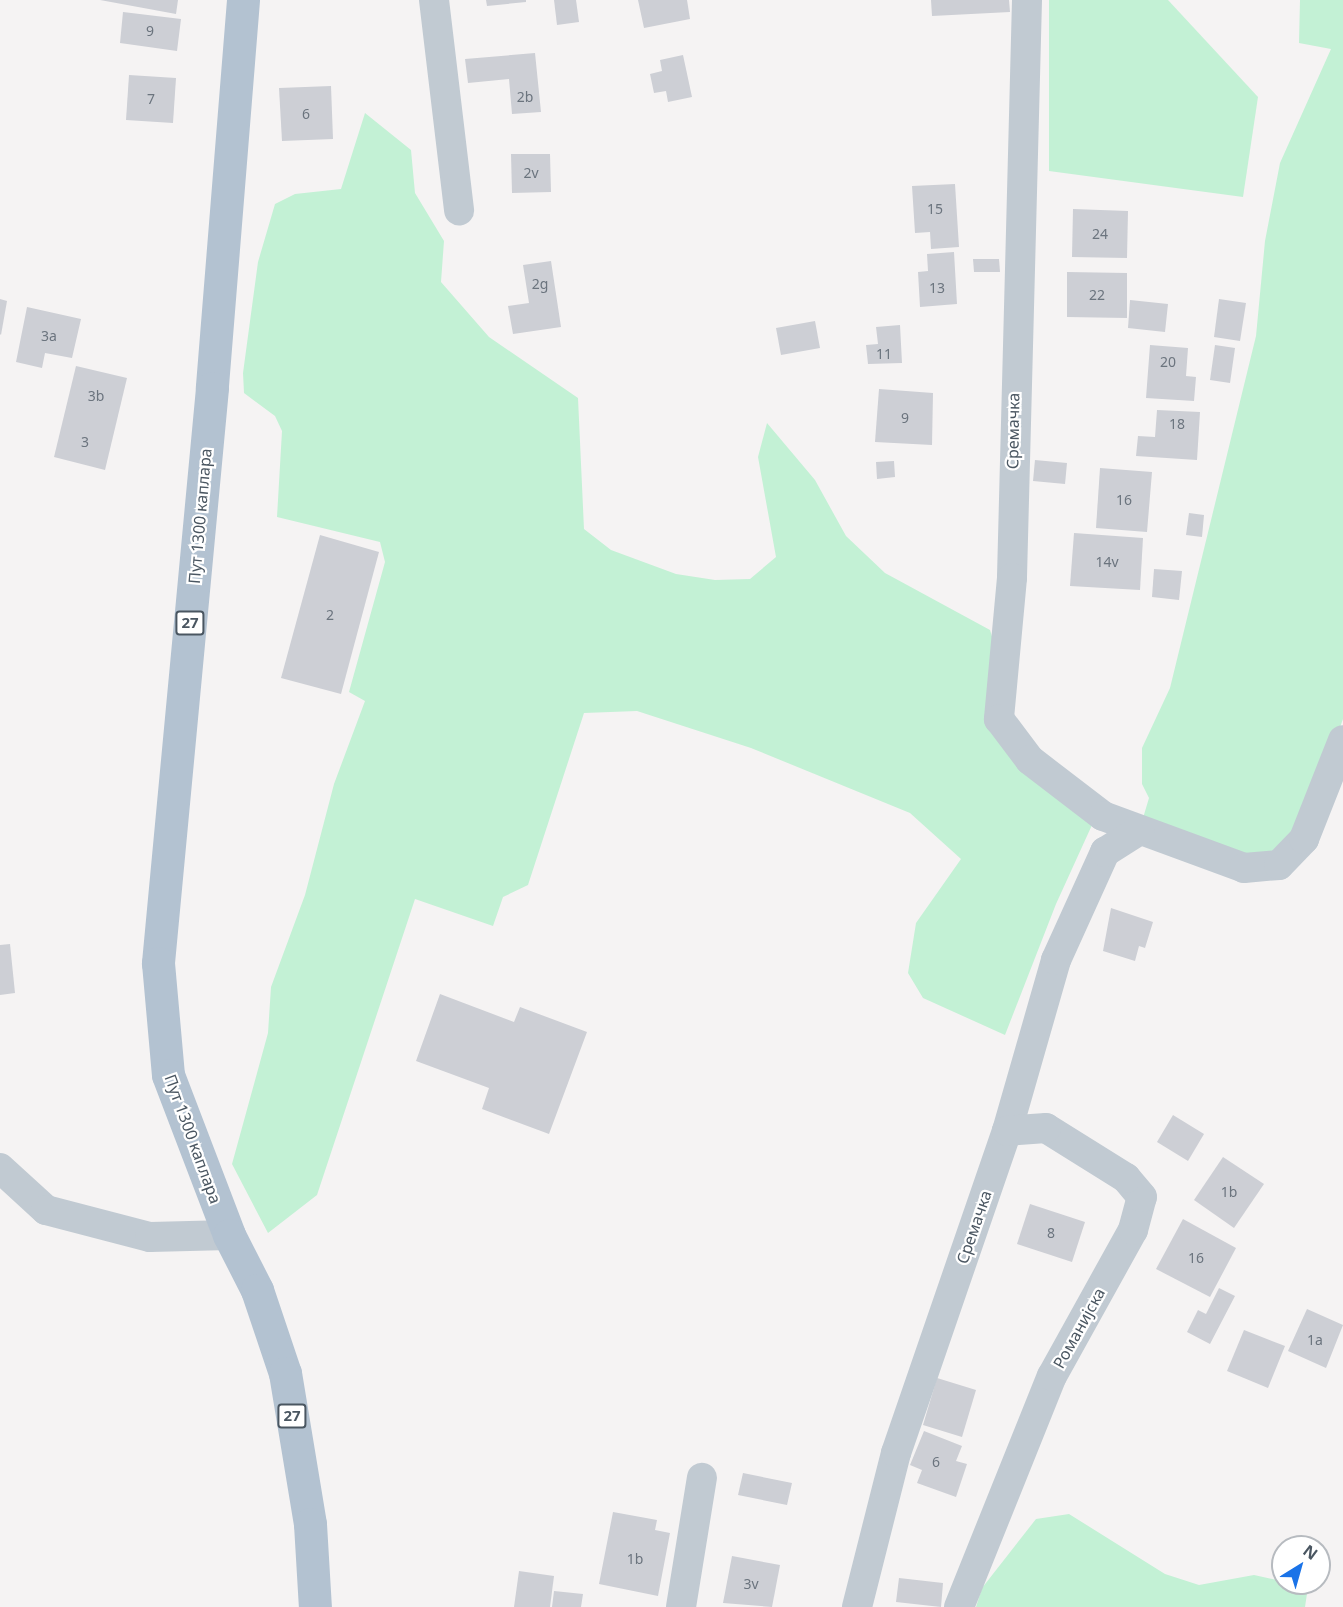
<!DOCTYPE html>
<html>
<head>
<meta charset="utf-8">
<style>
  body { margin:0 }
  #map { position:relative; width:1343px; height:1607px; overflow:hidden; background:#f5f3f3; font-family:"Noto Sans",sans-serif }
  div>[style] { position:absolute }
  .green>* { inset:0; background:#c3f1d5 }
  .building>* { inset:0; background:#cdcfd5 }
  .minor>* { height:30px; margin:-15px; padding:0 15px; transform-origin:15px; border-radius:15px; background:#c1cad2 }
  .primary>* { height:33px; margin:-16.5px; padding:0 16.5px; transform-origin:16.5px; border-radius:16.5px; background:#b3c2d1 }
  span { translate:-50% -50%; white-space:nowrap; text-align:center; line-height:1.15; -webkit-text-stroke:4.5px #fff; paint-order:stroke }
  .number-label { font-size:14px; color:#6b747e }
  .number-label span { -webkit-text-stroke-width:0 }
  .shield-label span { padding:2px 4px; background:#fff; border:2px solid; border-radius:4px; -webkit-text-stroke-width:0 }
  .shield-label { font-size:15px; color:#4a5661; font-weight:700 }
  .street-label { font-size:16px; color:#4a5661 }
  .north { position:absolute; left:1271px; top:1535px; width:60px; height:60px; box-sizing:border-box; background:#fff; border:2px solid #b7bbc0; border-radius:50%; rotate:37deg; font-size:16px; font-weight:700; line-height:24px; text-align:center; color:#4a5661 }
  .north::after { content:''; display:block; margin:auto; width:21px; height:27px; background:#1a73e8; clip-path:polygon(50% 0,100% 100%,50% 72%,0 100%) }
</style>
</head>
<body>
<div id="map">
  <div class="green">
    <div style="clip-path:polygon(1049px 0,1168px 0,1258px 97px,1243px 197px,1049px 171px)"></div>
    <div style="clip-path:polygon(1300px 0,1343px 0,1343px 719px,1306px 821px,1271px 852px,1247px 859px,1143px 818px,1149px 798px,1142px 784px,1142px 748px,1170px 688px,1256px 336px,1265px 241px,1280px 163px,1331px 49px,1299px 43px)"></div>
    <div style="clip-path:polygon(365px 113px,411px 150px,415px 193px,444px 241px,441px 282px,489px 337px,578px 398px,584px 529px,611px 550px,676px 574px,715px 580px,750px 579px,776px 557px,758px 457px,767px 423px,815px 480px,846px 536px,885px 573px,990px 630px,995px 646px,987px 693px,1092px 825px,1056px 904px,1005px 1035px,923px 998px,908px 973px,916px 923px,961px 859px,910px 813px,751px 748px,637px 711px,584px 713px,528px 885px,503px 897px,493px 926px,415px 899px,317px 1195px,268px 1233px,232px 1164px,268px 1033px,271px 987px,305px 895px,334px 784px,365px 701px,349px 692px,385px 562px,380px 542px,277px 517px,282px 431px,275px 416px,244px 393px,243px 373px,258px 262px,275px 204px,295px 194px,341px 189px)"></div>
    <div style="clip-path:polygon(1069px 1514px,1165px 1574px,1199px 1585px,1254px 1575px,1308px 1587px,1305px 1607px,976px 1607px,982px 1588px,1036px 1519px)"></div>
  </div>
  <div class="building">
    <div style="clip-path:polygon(100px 0,178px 0,176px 14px)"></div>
    <div style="clip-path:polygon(486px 0,526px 0,526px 2px,487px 6px)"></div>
    <div style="clip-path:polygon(554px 0,576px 0,579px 22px,557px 25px)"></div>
    <div style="clip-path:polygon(638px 0,687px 0,690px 19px,644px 28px)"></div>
    <div style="clip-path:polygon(931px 0,1009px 0,1010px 12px,932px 16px)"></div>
    <div style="clip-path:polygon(123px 12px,181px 19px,177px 51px,120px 43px)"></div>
    <div style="clip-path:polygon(535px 53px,541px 112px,512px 114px,509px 79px,468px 83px,465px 59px)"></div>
    <div style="clip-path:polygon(683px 55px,692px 97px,668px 102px,666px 91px,654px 93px,650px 74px,662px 71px,660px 60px)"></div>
    <div style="clip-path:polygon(129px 75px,176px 78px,173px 123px,126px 120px)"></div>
    <div style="clip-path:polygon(331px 86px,333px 139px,282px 141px,279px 88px)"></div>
    <div style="clip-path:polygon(511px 154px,550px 154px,551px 192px,512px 193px)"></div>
    <div style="clip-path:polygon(955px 184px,959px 247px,931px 249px,930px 232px,915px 233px,912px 186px)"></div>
    <div style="clip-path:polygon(1073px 209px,1128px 211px,1127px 258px,1072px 257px)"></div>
    <div style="clip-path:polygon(954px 252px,957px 304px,920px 307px,918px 272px,928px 271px,927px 254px)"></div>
    <div style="clip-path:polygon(973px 259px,999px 259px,1000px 272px,974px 272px)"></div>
    <div style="clip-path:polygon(551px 261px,561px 327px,513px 334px,508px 306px,529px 303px,523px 265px)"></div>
    <div style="clip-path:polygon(1067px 272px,1127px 273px,1127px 318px,1067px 317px)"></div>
    <div style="clip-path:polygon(0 299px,7px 301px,1px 335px,0 334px)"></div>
    <div style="clip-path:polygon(1219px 299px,1246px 303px,1240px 341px,1214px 337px)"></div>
    <div style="clip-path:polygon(1130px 300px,1168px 304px,1165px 332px,1128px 328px)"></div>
    <div style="clip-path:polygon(27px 307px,81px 319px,72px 358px,45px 353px,42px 368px,16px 362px)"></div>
    <div style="clip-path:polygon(815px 321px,820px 348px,781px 355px,776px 328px)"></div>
    <div style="clip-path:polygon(900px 325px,902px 363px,868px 364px,866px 345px,878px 344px,876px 327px)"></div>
    <div style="clip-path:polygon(1150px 345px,1188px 348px,1186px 376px,1196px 377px,1194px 401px,1146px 398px)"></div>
    <div style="clip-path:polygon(1215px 345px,1235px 348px,1230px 383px,1210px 380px)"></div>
    <div style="clip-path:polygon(76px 366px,127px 378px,105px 470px,54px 457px)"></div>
    <div style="clip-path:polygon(879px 389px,933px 393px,932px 445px,875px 442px)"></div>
    <div style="clip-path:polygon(1157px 410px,1200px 412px,1197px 460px,1136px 456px,1138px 436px,1155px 437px)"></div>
    <div style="clip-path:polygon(1035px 460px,1067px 463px,1065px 484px,1033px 481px)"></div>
    <div style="clip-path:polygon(894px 461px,895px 477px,877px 479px,876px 462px)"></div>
    <div style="clip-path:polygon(1100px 468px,1152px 472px,1147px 532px,1096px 528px)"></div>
    <div style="clip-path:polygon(1189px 513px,1204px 515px,1202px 537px,1186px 535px)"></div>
    <div style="clip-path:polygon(1074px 533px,1143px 538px,1140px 590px,1070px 586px)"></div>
    <div style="clip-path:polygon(320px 535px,379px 552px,341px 694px,281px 678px)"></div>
    <div style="clip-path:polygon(1154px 569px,1182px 571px,1179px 600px,1152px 597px)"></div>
    <div style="clip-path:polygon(1111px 908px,1153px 922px,1145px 948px,1139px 946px,1135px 961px,1103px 951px)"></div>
    <div style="clip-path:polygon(10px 944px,15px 993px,0 995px,0 945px)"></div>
    <div style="clip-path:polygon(440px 994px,514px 1022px,520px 1007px,587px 1032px,549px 1134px,482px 1109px,489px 1088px,416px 1061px)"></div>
    <div style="clip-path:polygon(1173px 1115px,1204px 1134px,1188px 1161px,1157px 1142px)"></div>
    <div style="clip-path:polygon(1223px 1157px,1264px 1184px,1234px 1228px,1194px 1200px)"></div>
    <div style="clip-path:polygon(1030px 1204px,1085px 1222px,1072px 1262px,1017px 1244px)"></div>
    <div style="clip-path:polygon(1183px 1219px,1236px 1248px,1210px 1297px,1156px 1269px)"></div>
    <div style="clip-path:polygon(1219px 1288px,1235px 1296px,1210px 1344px,1187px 1332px,1198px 1310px,1206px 1314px)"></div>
    <div style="clip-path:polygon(1307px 1309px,1343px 1325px,1326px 1368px,1288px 1351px)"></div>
    <div style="clip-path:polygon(1244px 1330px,1285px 1346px,1268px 1388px,1227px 1371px)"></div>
    <div style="clip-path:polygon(937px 1378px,976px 1390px,962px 1437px,923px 1425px)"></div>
    <div style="clip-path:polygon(924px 1431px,962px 1446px,956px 1461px,967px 1464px,956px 1497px,917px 1483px,922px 1470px,910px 1465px)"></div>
    <div style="clip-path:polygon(743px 1473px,792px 1483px,787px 1505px,738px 1495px)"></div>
    <div style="clip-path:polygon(613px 1512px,657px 1520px,655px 1530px,670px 1533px,658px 1596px,599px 1584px)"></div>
    <div style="clip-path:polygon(732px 1556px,780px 1565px,772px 1607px,723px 1603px)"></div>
    <div style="clip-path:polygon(519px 1571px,554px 1576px,550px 1607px,514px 1607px)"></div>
    <div style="clip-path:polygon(899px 1578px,943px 1583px,941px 1607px,896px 1602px)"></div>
    <div style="clip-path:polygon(554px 1591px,583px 1594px,581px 1607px,552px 1607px)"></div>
  </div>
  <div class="minor">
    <div style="left:434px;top:0;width:212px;rotate:83.2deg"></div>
    <div style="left:1027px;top:0;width:578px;rotate:91.49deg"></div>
    <div style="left:1012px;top:578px;width:142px;rotate:95.3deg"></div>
    <div style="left:999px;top:719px;width:51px;rotate:52.9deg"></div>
    <div style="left:1030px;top:760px;width:92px;rotate:37.5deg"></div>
    <div style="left:1103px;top:816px;width:150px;rotate:20.2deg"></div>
    <div style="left:1244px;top:868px;width:35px;rotate:-5deg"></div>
    <div style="left:1279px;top:865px;width:36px;rotate:-46deg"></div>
    <div style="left:1304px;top:839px;width:106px;rotate:-68.5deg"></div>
    <div style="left:0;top:1168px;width:62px;rotate:42.4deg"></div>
    <div style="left:46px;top:1210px;width:107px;rotate:14.6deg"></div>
    <div style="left:150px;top:1237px;width:79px;rotate:-1.5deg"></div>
    <div style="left:681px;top:1607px;width:131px;rotate:-80.8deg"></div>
    <div style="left:857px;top:1607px;width:159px;rotate:-75.8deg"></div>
    <div style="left:896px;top:1453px;width:341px;rotate:-71deg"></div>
    <div style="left:1007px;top:1131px;width:178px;rotate:-74deg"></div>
    <div style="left:1056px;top:960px;width:119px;rotate:-65.6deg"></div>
    <div style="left:1105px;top:852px;width:41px;rotate:-32.2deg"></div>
    <div style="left:959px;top:1607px;width:249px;rotate:-68.1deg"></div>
    <div style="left:1052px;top:1376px;width:167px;rotate:-61deg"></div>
    <div style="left:1133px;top:1230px;width:34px;rotate:-75deg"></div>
    <div style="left:1142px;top:1197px;width:25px;rotate:-130deg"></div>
    <div style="left:1126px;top:1178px;width:94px;rotate:-148deg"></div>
    <div style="left:1046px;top:1128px;width:39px;rotate:176deg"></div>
  </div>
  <div class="primary">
    <div style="left:243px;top:0;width:389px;rotate:94.6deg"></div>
    <div style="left:212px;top:388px;width:578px;rotate:95.37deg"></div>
    <div style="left:158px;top:963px;width:112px;rotate:84.9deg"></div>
    <div style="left:168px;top:1075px;width:171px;rotate:69.1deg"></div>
    <div style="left:229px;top:1235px;width:62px;rotate:63deg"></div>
    <div style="left:257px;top:1290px;width:88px;rotate:71.4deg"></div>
    <div style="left:285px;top:1373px;width:153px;rotate:80.6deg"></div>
    <div style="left:310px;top:1524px;width:83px;rotate:86.6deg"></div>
  </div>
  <div class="number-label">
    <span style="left:150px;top:31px">9</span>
    <span style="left:525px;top:97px">2b</span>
    <span style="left:151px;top:99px">7</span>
    <span style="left:306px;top:114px">6</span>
    <span style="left:531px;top:173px">2v</span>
    <span style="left:935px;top:209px">15</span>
    <span style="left:1100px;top:234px">24</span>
    <span style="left:540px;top:284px">2g</span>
    <span style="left:937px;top:288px">13</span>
    <span style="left:1097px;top:295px">22</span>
    <span style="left:49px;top:336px">3a</span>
    <span style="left:884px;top:354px">11</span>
    <span style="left:1168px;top:362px">20</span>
    <span style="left:96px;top:396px">3b</span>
    <span style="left:905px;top:418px">9</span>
    <span style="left:1177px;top:424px">18</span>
    <span style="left:85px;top:442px">3</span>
    <span style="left:1124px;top:500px">16</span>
    <span style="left:1107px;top:562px">14v</span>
    <span style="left:330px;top:615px">2</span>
    <span style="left:1229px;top:1192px">1b</span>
    <span style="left:1051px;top:1233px">8</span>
    <span style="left:1196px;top:1258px">16</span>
    <span style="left:1315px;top:1340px">1a</span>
    <span style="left:936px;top:1462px">6</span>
    <span style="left:635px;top:1559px">1b</span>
    <span style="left:751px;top:1584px">3v</span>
  </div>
  <div class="shield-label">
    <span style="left:190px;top:623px">27</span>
    <span style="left:292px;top:1416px">27</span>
  </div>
  <div class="street-label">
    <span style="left:1013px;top:431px;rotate:-89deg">Сремачка</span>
    <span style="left:200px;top:516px;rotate:-85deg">Пут 1300 каплара</span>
    <span style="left:193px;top:1139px;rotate:70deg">Пут 1300 каплара</span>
    <span style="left:974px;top:1227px;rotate:-71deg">Сремачка</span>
    <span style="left:1079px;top:1328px;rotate:-61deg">Романијска</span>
  </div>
  <div class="north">N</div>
</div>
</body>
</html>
